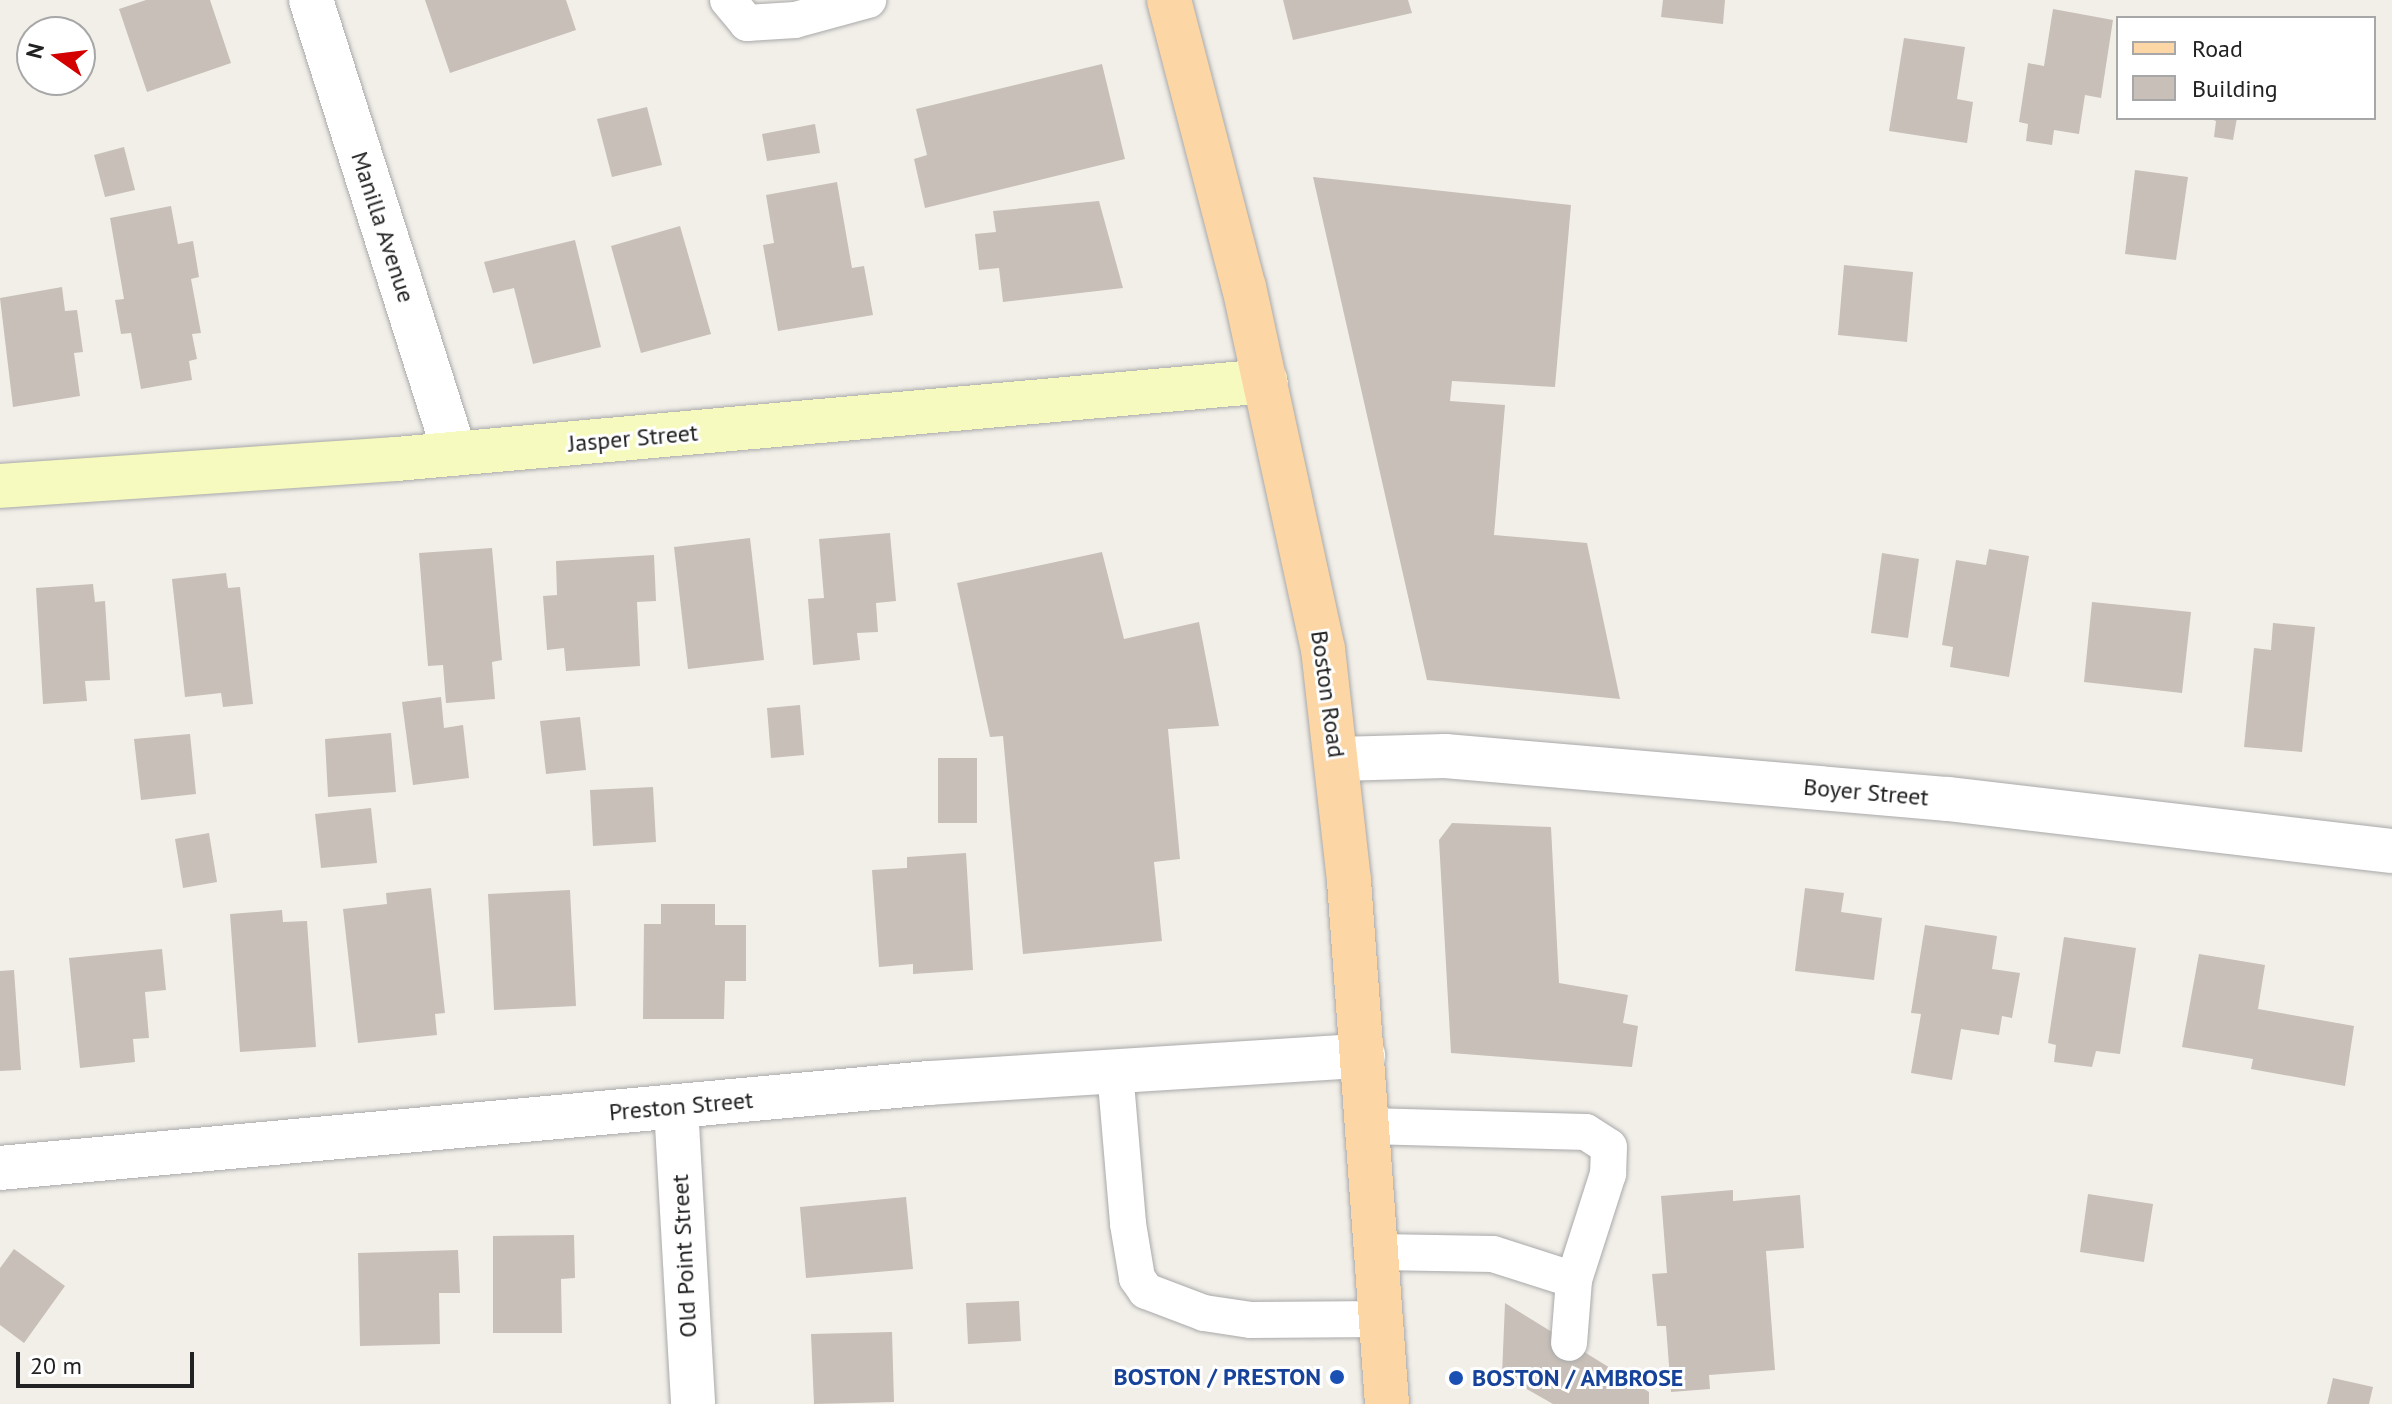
<!DOCTYPE html>
<html>
<head>
<meta charset="utf-8">
<style>
  body { margin:0 }
  #map { position:relative; width:2392px; height:1404px; overflow:hidden; background:#f2efe9; font-family:"PT Sans",sans-serif }
  div>[style] { position:absolute }
  .building>* { inset:0; background:#c7bfb8 }
  .roads { filter:drop-shadow(0 0 2px #a9a9a9) drop-shadow(0 0 2px #a9a9a9) }
  .service>* { height:36px; margin:-18px; padding:0 18px; transform-origin:18px; border-radius:18px; background:#fff }
  .minor>* { height:44px; margin:-22px; padding:0 22px; transform-origin:22px; border-radius:22px; background:#fff }
  .secondary>* { height:44px; margin:-22px; padding:0 22px; transform-origin:22px; border-radius:22px; background:#f7fabf }
  .primary>* { height:44px; margin:-22px; padding:0 22px; transform-origin:22px; border-radius:22px; background:#fcd6a4 }
  .dots>* { width:22px; height:22px; translate:-50% -50%; box-sizing:border-box; border:4px solid #fff; border-radius:50% }
  span { translate:-50% -50%; white-space:nowrap; text-align:center; line-height:1.15; -webkit-text-stroke:6px #fff; paint-order:stroke }
  .street-label { font-size:24px; color:#222 }
  .transit-label { font-size:24px; color:#164399; font-weight:700 }
  .right { translate:-100% -50%; text-align:right }
  .left { translate:0 -50%; text-align:left }
  .legend { position:absolute; left:2116px; top:16px; width:260px; height:104px; box-sizing:border-box; background:#fff; border:2px solid #a7a7a7; margin:0; padding:10px 14px; list-style:none; font-size:24px; color:#222 }
  .legend li { display:flex; align-items:center; gap:16px; height:40px }
  .legend b { width:40px; border:2px solid #a7a7a7 }
  .north { position:absolute; left:16px; top:16px; width:80px; height:80px; box-sizing:border-box; background:#fff; border:2px solid #a7a7a7; border-radius:50%; rotate:284deg; font-size:22px; font-weight:700; line-height:32px; text-align:center; color:#222 }
  .north::after { content:''; display:block; margin:auto; width:28px; height:36px; background:#d40000; clip-path:polygon(50% 0,100% 100%,50% 72%,0 100%) }
  .scale { position:absolute; left:16px; top:1352px; width:178px; height:36px; box-sizing:border-box; border:4px solid #222; border-top:0; padding-left:10px; font-size:24px; line-height:28px; white-space:nowrap; color:#222; -webkit-text-stroke:6px #fff; paint-order:stroke }
</style>
</head>
<body>
<div id="map">
  <div class="building">
    <div style="clip-path:polygon(146px 0,210px 0,231px 63px,147px 92px,119px 9px)"></div>
    <div style="clip-path:polygon(425px 0,566px 0,576px 30px,450px 73px)"></div>
    <div style="clip-path:polygon(1283px 0,1408px 0,1412px 13px,1293px 40px)"></div>
    <div style="clip-path:polygon(1663px 0,1725px 0,1723px 24px,1661px 17px)"></div>
    <div style="clip-path:polygon(2053px 9px,2113px 20px,2101px 98px,2085px 95px,2079px 134px,2054px 130px,2052px 145px,2026px 141px,2028px 124px,2019px 122px,2028px 63px,2044px 66px)"></div>
    <div style="clip-path:polygon(1904px 38px,1965px 47px,1957px 99px,1973px 102px,1967px 143px,1889px 131px)"></div>
    <div style="clip-path:polygon(1102px 64px,1125px 159px,925px 208px,914px 159px,927px 155px,916px 109px)"></div>
    <div style="clip-path:polygon(647px 107px,662px 165px,612px 177px,597px 119px)"></div>
    <div style="clip-path:polygon(2237px 118px,2233px 140px,2214px 137px,2216px 121px,2208px 118px)"></div>
    <div style="clip-path:polygon(815px 124px,820px 153px,767px 161px,762px 134px)"></div>
    <div style="clip-path:polygon(124px 147px,135px 190px,105px 197px,94px 155px)"></div>
    <div style="clip-path:polygon(2135px 170px,2188px 177px,2176px 260px,2125px 254px)"></div>
    <div style="clip-path:polygon(1313px 177px,1571px 205px,1555px 387px,1452px 381px,1450px 401px,1505px 405px,1494px 535px,1587px 543px,1620px 699px,1427px 680px)"></div>
    <div style="clip-path:polygon(837px 182px,852px 268px,864px 266px,873px 315px,778px 331px,763px 245px,774px 243px,766px 195px)"></div>
    <div style="clip-path:polygon(1099px 201px,1123px 288px,1003px 302px,999px 268px,979px 270px,975px 234px,996px 232px,993px 211px)"></div>
    <div style="clip-path:polygon(171px 206px,178px 244px,193px 241px,199px 277px,191px 279px,201px 333px,192px 334px,197px 359px,189px 361px,192px 380px,141px 389px,131px 333px,121px 334px,115px 300px,124px 299px,110px 218px)"></div>
    <div style="clip-path:polygon(680px 226px,711px 334px,641px 353px,611px 246px)"></div>
    <div style="clip-path:polygon(575px 240px,601px 347px,533px 364px,514px 288px,493px 293px,484px 262px)"></div>
    <div style="clip-path:polygon(1844px 265px,1913px 272px,1907px 342px,1838px 335px)"></div>
    <div style="clip-path:polygon(62px 287px,65px 311px,77px 310px,83px 352px,74px 353px,80px 396px,13px 407px,0 298px)"></div>
    <div style="clip-path:polygon(890px 533px,896px 601px,876px 603px,878px 632px,857px 633px,860px 660px,813px 665px,808px 599px,824px 598px,819px 539px)"></div>
    <div style="clip-path:polygon(750px 538px,764px 660px,688px 669px,674px 547px)"></div>
    <div style="clip-path:polygon(492px 548px,502px 660px,492px 662px,495px 699px,446px 703px,443px 665px,428px 666px,419px 553px)"></div>
    <div style="clip-path:polygon(1989px 549px,2029px 556px,2009px 677px,1950px 667px,1953px 647px,1942px 645px,1956px 560px,1986px 565px)"></div>
    <div style="clip-path:polygon(1102px 552px,1124px 639px,1199px 622px,1219px 726px,1168px 729px,1180px 859px,1154px 862px,1162px 941px,1023px 954px,1003px 736px,990px 737px,957px 583px)"></div>
    <div style="clip-path:polygon(1882px 553px,1919px 559px,1908px 638px,1871px 633px)"></div>
    <div style="clip-path:polygon(654px 555px,656px 601px,637px 602px,640px 666px,566px 671px,564px 648px,547px 650px,543px 596px,557px 595px,556px 561px)"></div>
    <div style="clip-path:polygon(226px 573px,228px 588px,240px 587px,253px 704px,223px 707px,221px 693px,185px 697px,172px 579px)"></div>
    <div style="clip-path:polygon(93px 584px,95px 602px,105px 601px,110px 680px,85px 681px,87px 701px,43px 704px,36px 588px)"></div>
    <div style="clip-path:polygon(2092px 602px,2191px 612px,2182px 693px,2084px 682px)"></div>
    <div style="clip-path:polygon(2273px 623px,2315px 627px,2302px 752px,2244px 747px,2254px 648px,2271px 650px)"></div>
    <div style="clip-path:polygon(441px 697px,444px 728px,463px 725px,469px 778px,413px 785px,402px 702px)"></div>
    <div style="clip-path:polygon(800px 705px,804px 755px,771px 758px,767px 708px)"></div>
    <div style="clip-path:polygon(580px 717px,586px 770px,546px 774px,540px 721px)"></div>
    <div style="clip-path:polygon(391px 733px,396px 792px,328px 797px,325px 739px)"></div>
    <div style="clip-path:polygon(190px 734px,196px 794px,141px 800px,134px 739px)"></div>
    <div style="clip-path:polygon(938px 758px,977px 758px,977px 823px,938px 823px)"></div>
    <div style="clip-path:polygon(653px 787px,656px 842px,593px 846px,590px 790px)"></div>
    <div style="clip-path:polygon(371px 808px,377px 863px,321px 868px,315px 814px)"></div>
    <div style="clip-path:polygon(1452px 823px,1551px 827px,1559px 983px,1628px 995px,1623px 1023px,1638px 1026px,1632px 1067px,1451px 1053px,1439px 840px)"></div>
    <div style="clip-path:polygon(209px 833px,217px 882px,183px 888px,175px 839px)"></div>
    <div style="clip-path:polygon(966px 853px,973px 970px,913px 974px,913px 964px,879px 967px,872px 870px,907px 868px,907px 857px)"></div>
    <div style="clip-path:polygon(431px 888px,445px 1013px,435px 1014px,437px 1035px,358px 1043px,343px 909px,387px 904px,386px 893px)"></div>
    <div style="clip-path:polygon(1805px 888px,1844px 893px,1841px 912px,1882px 918px,1874px 980px,1795px 971px)"></div>
    <div style="clip-path:polygon(570px 890px,576px 1006px,494px 1010px,488px 894px)"></div>
    <div style="clip-path:polygon(661px 904px,715px 904px,715px 925px,746px 925px,746px 981px,725px 981px,724px 1019px,643px 1019px,644px 924px,661px 924px)"></div>
    <div style="clip-path:polygon(282px 910px,283px 922px,307px 921px,316px 1047px,240px 1052px,230px 914px)"></div>
    <div style="clip-path:polygon(1925px 925px,1997px 936px,1992px 969px,2020px 973px,2012px 1018px,2002px 1016px,1999px 1035px,1961px 1029px,1952px 1080px,1911px 1073px,1921px 1014px,1911px 1013px)"></div>
    <div style="clip-path:polygon(2064px 937px,2136px 948px,2120px 1054px,2096px 1051px,2092px 1067px,2054px 1062px,2056px 1045px,2048px 1043px)"></div>
    <div style="clip-path:polygon(162px 949px,166px 990px,145px 992px,149px 1038px,133px 1039px,135px 1062px,80px 1068px,69px 958px)"></div>
    <div style="clip-path:polygon(2199px 954px,2265px 965px,2258px 1009px,2354px 1026px,2345px 1086px,2251px 1069px,2253px 1059px,2182px 1047px)"></div>
    <div style="clip-path:polygon(14px 970px,21px 1070px,0 1071px,0 971px)"></div>
    <div style="clip-path:polygon(1733px 1190px,1733px 1201px,1800px 1195px,1804px 1248px,1766px 1251px,1775px 1370px,1709px 1375px,1710px 1389px,1671px 1392px,1666px 1326px,1657px 1326px,1652px 1274px,1667px 1273px,1661px 1196px)"></div>
    <div style="clip-path:polygon(2088px 1194px,2153px 1204px,2144px 1262px,2080px 1252px)"></div>
    <div style="clip-path:polygon(906px 1197px,913px 1269px,806px 1278px,800px 1207px)"></div>
    <div style="clip-path:polygon(574px 1235px,575px 1278px,561px 1279px,562px 1333px,493px 1333px,493px 1236px)"></div>
    <div style="clip-path:polygon(14px 1249px,65px 1286px,24px 1343px,0 1325px,0 1268px)"></div>
    <div style="clip-path:polygon(458px 1250px,460px 1293px,439px 1293px,440px 1344px,360px 1346px,358px 1253px)"></div>
    <div style="clip-path:polygon(1019px 1301px,1021px 1341px,968px 1344px,966px 1303px)"></div>
    <div style="clip-path:polygon(1505px 1303px,1649px 1392px,1649px 1404px,1553px 1404px,1502px 1375px)"></div>
    <div style="clip-path:polygon(892px 1332px,894px 1402px,814px 1404px,811px 1334px)"></div>
    <div style="clip-path:polygon(2333px 1378px,2373px 1387px,2369px 1404px,2327px 1404px)"></div>
  </div>
  <div class="roads">
    <div class="service">
      <div style="left:728px;top:0;width:30px;rotate:50deg"></div>
      <div style="left:747px;top:23px;width:48px;rotate:-3.6deg"></div>
      <div style="left:795px;top:20px;width:76px;rotate:-15.3deg"></div>
      <div style="left:1115px;top:1071px;width:154px;rotate:85.1deg"></div>
      <div style="left:1128px;top:1224px;width:55px;rotate:80.5deg"></div>
      <div style="left:1137px;top:1278px;width:16px;rotate:55deg"></div>
      <div style="left:1146px;top:1291px;width:62px;rotate:20.8deg"></div>
      <div style="left:1204px;top:1313px;width:48px;rotate:8.5deg"></div>
      <div style="left:1251px;top:1320px;width:132px;rotate:-0.4deg"></div>
      <div style="left:1368px;top:1126px;width:218px;rotate:1.6deg"></div>
      <div style="left:1586px;top:1132px;width:27px;rotate:33deg"></div>
      <div style="left:1609px;top:1147px;width:27px;rotate:92deg"></div>
      <div style="left:1608px;top:1174px;width:111px;rotate:107.8deg"></div>
      <div style="left:1378px;top:1252px;width:115px;rotate:1deg"></div>
      <div style="left:1493px;top:1254px;width:85px;rotate:17.8deg"></div>
      <div style="left:1574px;top:1280px;width:63px;rotate:94.5deg"></div>
    </div>
    <div class="minor">
      <div style="left:311px;top:0;width:476px;rotate:72.4deg"></div>
      <div style="left:1338px;top:759px;width:107px;rotate:-1.6deg"></div>
      <div style="left:1445px;top:756px;width:505px;rotate:4.89deg"></div>
      <div style="left:1948px;top:799px;width:447px;rotate:6.7deg"></div>
      <div style="left:676px;top:1107px;width:297px;rotate:86.7deg"></div>
      <div style="left:0;top:1168px;width:933px;rotate:-5.23deg"></div>
      <div style="left:929px;top:1083px;width:435px;rotate:-3.6deg"></div>
    </div>
    <div class="secondary">
      <div style="left:0;top:486px;width:397px;rotate:-3.9deg"></div>
      <div style="left:396px;top:459px;width:873px;rotate:-5.12deg"></div>
    </div>
    <div class="primary">
      <div style="left:1169px;top:0;width:297px;rotate:75.4deg"></div>
      <div style="left:1244px;top:287px;width:371px;rotate:77.7deg"></div>
      <div style="left:1323px;top:649px;width:233px;rotate:83.6deg"></div>
      <div style="left:1349px;top:881px;width:524px;rotate:85.84deg"></div>
    </div>
  </div>
  <div class="dots">
    <div style="left:1337px;top:1377px;background:#1a4fb4"></div>
    <div style="left:1456px;top:1378px;background:#1a4fb4"></div>
  </div>
  <div class="street-label">
    <span style="left:383px;top:227px;rotate:72deg">Manilla Avenue</span>
    <span style="left:633px;top:438px;rotate:-5deg">Jasper Street</span>
    <span style="left:1328px;top:694px;rotate:82deg">Boston Road</span>
    <span style="left:1866px;top:792px;rotate:5deg">Boyer Street</span>
    <span style="left:681px;top:1106px;rotate:-5deg">Preston Street</span>
    <span style="left:684px;top:1256px;rotate:-93deg">Old Point Street</span>
  </div>
  <div class="transit-label">
    <span class="right" style="left:1321px;top:1377px">BOSTON / PRESTON</span>
    <span class="left" style="left:1472px;top:1378px">BOSTON / AMBROSE</span>
  </div>
  <ul class="legend">
  <li><b style="height:10px;background:#fcd6a4"></b>Road</li>
  <li><b style="height:22px;background:#c7bfb8"></b>Building</li>
  </ul>
  <div class="north">N</div>
  <div class="scale">20 m</div>
</div>
</body>
</html>
